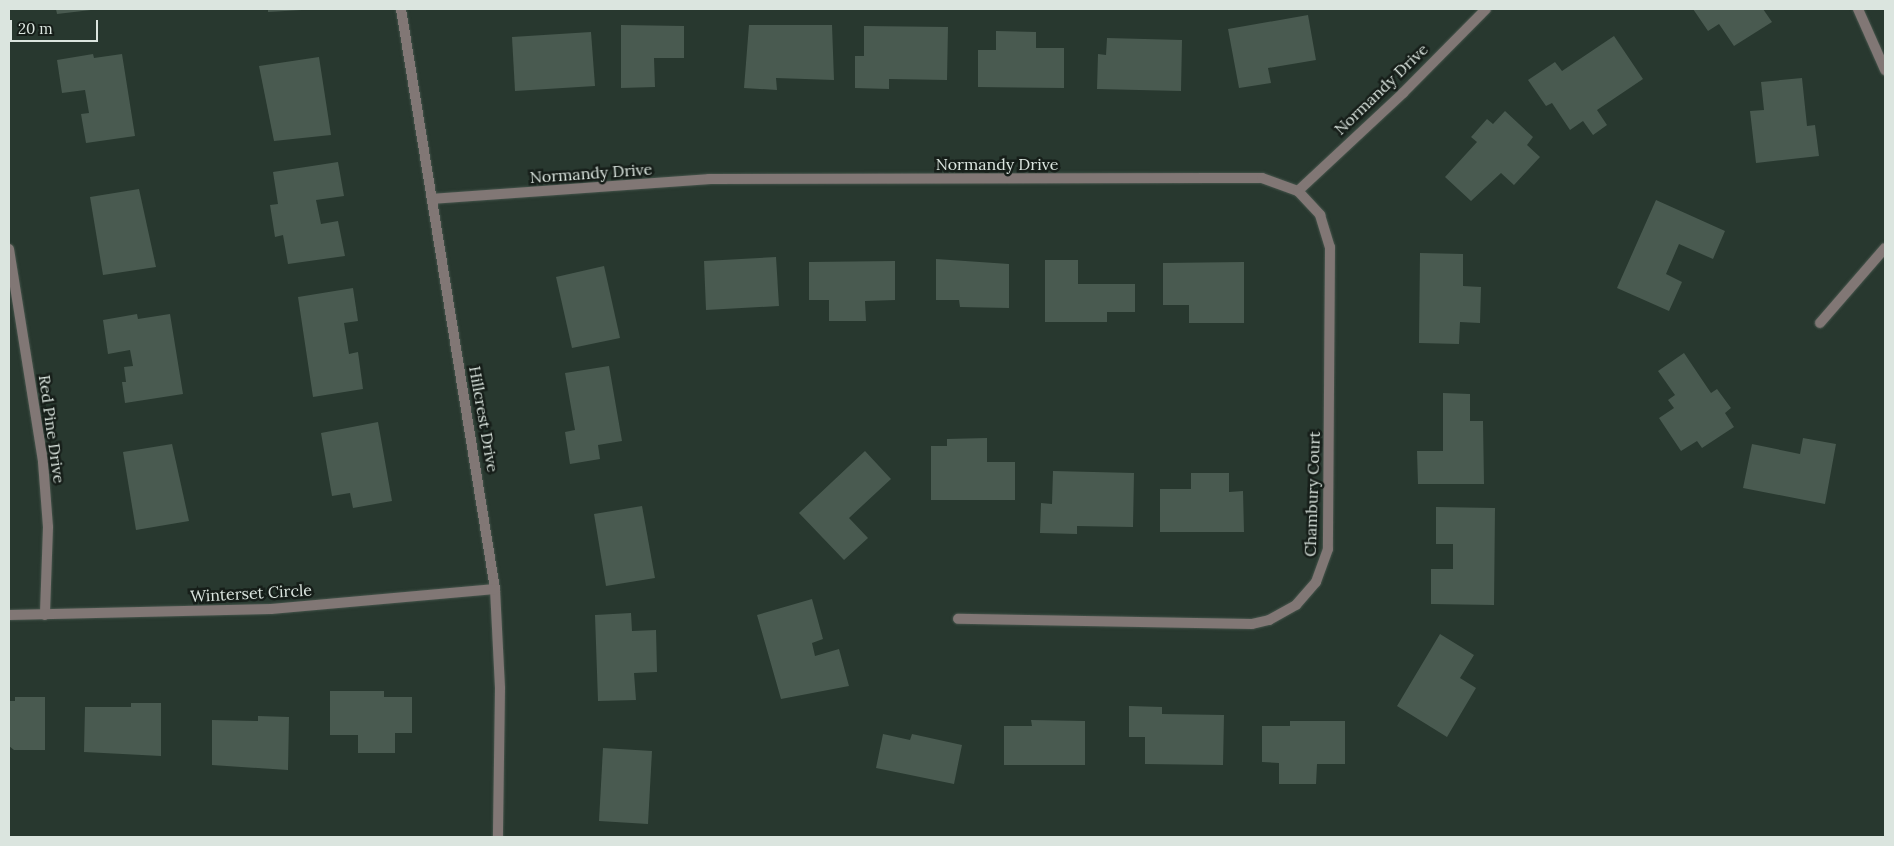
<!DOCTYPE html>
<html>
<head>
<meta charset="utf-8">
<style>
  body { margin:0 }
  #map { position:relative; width:1894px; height:846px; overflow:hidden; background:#28382f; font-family:Lora,serif }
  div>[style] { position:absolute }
  .building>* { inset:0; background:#495a50 }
  .roads { filter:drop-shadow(0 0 1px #45544b) drop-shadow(0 0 1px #45544b) }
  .minor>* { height:10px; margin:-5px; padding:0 5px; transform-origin:5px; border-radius:5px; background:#817775 }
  span { translate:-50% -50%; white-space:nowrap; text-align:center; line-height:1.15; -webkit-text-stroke:5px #161e19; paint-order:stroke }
  .street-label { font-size:16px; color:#dbe5df }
  .frame { position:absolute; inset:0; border:10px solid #dbe5df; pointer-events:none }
  .scale { position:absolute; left:10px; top:20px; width:88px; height:22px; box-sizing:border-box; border:2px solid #dbe5df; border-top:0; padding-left:6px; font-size:15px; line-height:18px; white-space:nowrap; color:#dbe5df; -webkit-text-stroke:4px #161e19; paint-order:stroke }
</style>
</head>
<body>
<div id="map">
  <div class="building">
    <div style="clip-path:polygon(56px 9px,91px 9px,91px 10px,57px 14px)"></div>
    <div style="clip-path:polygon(268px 9px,302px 9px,302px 10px,268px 12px)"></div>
    <div style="clip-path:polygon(1693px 9px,1763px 9px,1772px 22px,1734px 46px,1719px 24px,1708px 31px)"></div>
    <div style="clip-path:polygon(1308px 15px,1316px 60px,1268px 68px,1271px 83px,1239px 88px,1228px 29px)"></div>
    <div style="clip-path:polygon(621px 25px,684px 26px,684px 58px,654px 58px,655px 87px,621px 88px)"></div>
    <div style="clip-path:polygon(749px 25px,832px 25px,834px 80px,776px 78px,777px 90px,744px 88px)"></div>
    <div style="clip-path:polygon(864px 26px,948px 27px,947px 80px,889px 79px,889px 89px,855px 88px,855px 56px,864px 56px)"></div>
    <div style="clip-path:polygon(996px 31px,1036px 32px,1036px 48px,1064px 48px,1064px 88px,978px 87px,978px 50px,996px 50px)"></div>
    <div style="clip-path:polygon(591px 32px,595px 86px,515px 91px,512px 37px)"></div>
    <div style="clip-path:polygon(1614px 36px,1643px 79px,1597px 110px,1607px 125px,1593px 135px,1583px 121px,1570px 130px,1552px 103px,1546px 106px,1528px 80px,1555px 62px,1562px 71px)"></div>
    <div style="clip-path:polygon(1107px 38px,1182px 40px,1181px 91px,1097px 89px,1098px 54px,1106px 55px)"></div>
    <div style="clip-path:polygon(93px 54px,94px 58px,122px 54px,135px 136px,86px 143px,81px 114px,89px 113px,85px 90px,62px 93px,57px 60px)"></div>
    <div style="clip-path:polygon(319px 57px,331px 135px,274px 141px,259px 66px)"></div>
    <div style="clip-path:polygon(1802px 78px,1807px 126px,1815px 125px,1819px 156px,1756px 163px,1750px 111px,1764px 110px,1761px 82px)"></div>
    <div style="clip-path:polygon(1505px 111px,1533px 137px,1527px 145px,1540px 157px,1514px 185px,1501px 173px,1471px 201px,1445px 177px,1477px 142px,1471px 137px,1487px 119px,1493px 124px)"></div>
    <div style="clip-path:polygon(338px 162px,344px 196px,316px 200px,321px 224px,338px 221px,345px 256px,288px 264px,283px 235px,275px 237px,270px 205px,278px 204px,273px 172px)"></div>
    <div style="clip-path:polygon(139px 189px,156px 267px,103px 275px,90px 197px)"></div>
    <div style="clip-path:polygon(1656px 200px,1725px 231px,1713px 259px,1679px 244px,1666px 274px,1682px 282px,1669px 311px,1617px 288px)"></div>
    <div style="clip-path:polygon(1420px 253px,1463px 254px,1463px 286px,1481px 287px,1480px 323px,1460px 322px,1459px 344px,1419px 343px)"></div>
    <div style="clip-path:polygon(776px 257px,779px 306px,706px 310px,704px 261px)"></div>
    <div style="clip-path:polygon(936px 259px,1009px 264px,1009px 308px,960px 307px,959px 300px,936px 300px)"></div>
    <div style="clip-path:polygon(1045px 260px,1078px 260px,1078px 284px,1135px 284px,1135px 312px,1107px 312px,1107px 322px,1045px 322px)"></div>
    <div style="clip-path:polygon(895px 261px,895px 300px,865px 301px,866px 321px,829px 321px,829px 300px,809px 300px,809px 262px)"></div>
    <div style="clip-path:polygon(1244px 262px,1244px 323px,1189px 323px,1189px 305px,1163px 305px,1163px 263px)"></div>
    <div style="clip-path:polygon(604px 266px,620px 338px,572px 348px,556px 277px)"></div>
    <div style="clip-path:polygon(353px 288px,358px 321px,344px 323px,349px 354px,358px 352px,363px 389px,313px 397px,298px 297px)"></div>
    <div style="clip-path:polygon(137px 314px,138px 319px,170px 314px,183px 394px,125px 403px,122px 382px,126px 382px,124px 367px,133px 366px,130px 350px,108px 354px,103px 320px)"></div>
    <div style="clip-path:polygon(1684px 353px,1711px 393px,1717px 389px,1731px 408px,1725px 413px,1734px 427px,1702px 448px,1697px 441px,1681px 451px,1659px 418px,1674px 408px,1668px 400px,1675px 395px,1658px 371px)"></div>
    <div style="clip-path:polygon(609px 366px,622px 441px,598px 445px,600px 459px,570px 464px,565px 432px,575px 430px,565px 373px)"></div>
    <div style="clip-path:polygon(1443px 393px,1470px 394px,1470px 421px,1483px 421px,1484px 484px,1418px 484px,1417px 451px,1443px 451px)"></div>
    <div style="clip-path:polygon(378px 422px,392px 501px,353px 508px,350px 493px,332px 496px,321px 433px)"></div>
    <div style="clip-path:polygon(987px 438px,987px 462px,1015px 462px,1015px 500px,931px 500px,931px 446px,947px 446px,947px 439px)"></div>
    <div style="clip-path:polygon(1803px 438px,1836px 444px,1825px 504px,1743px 488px,1752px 444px,1800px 454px)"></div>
    <div style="clip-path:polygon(172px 444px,189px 521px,136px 530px,123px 452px)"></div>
    <div style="clip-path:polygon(865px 451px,891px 479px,849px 518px,868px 538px,844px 560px,799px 513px)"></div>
    <div style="clip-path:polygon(1053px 471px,1134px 473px,1133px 527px,1077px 526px,1077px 534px,1040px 533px,1041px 503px,1052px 504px)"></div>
    <div style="clip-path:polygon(1191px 473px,1229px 473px,1229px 492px,1243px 491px,1244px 532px,1160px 532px,1160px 489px,1191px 489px)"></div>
    <div style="clip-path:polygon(642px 506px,655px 578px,606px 586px,594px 514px)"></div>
    <div style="clip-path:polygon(1436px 507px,1495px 508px,1494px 605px,1431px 604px,1431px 569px,1453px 569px,1453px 544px,1436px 544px)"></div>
    <div style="clip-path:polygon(812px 599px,823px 639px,812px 643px,815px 656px,839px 649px,849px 686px,781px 699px,757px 615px)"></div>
    <div style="clip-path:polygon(631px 613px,632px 631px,656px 630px,657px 672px,634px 673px,636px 700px,598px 701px,595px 615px)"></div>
    <div style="clip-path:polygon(1440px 634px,1474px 655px,1460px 678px,1476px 688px,1447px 737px,1397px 706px)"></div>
    <div style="clip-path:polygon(330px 691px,384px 691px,384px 697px,412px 697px,412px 733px,395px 733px,395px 753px,358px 753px,358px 735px,330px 735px)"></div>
    <div style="clip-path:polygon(15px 697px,45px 697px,45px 750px,14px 750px,9px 746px,9px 701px,15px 701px)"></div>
    <div style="clip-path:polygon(131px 703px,161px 703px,161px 756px,84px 752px,85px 707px,131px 707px)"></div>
    <div style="clip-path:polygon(1129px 706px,1162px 707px,1162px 714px,1224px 715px,1223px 765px,1145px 764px,1145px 737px,1129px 737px)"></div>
    <div style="clip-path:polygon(258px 716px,289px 717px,288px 770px,212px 765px,212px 720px,258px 721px)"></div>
    <div style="clip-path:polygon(1031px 720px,1085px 721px,1085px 765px,1004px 765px,1004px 726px,1032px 726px)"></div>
    <div style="clip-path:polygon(1290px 721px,1345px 721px,1345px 764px,1317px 764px,1316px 784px,1279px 784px,1279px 763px,1262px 762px,1262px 726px,1290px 726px)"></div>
    <div style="clip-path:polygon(883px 734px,910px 740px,912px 734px,962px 745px,954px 784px,876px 768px)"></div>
    <div style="clip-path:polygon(603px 748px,652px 751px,648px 824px,599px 821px)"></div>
  </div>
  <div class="roads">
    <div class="minor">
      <div style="left:401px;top:9px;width:588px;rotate:80.79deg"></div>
      <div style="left:495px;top:589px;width:99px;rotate:87.1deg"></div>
      <div style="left:500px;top:688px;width:149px;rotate:90.8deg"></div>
      <div style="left:1858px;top:9px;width:67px;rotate:66.1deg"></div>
      <div style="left:1298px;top:191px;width:144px;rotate:-43deg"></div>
      <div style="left:1403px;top:93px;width:118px;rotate:-45.3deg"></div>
      <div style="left:432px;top:199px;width:278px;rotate:-4.1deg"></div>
      <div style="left:709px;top:179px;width:553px;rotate:-0.1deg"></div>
      <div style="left:1262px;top:178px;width:38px;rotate:20deg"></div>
      <div style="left:1298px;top:191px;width:33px;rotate:47deg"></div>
      <div style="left:1320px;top:215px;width:34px;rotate:73deg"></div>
      <div style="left:1330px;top:247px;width:302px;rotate:90.4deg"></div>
      <div style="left:1328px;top:549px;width:35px;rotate:110deg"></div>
      <div style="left:1316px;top:582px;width:30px;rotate:131deg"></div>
      <div style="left:1296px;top:605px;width:31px;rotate:151deg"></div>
      <div style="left:1269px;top:620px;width:17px;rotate:167deg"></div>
      <div style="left:1252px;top:624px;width:294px;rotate:-179deg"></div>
      <div style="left:9px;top:249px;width:216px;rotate:80.9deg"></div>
      <div style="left:43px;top:462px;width:65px;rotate:85.6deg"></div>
      <div style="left:48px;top:527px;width:88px;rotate:92deg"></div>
      <div style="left:1820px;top:323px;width:99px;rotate:-49.1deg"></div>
      <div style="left:9px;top:615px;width:262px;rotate:-1.3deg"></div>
      <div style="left:271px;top:609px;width:225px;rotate:-5.1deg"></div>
    </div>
  </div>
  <div class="street-label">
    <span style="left:1381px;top:89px;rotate:-44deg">Normandy Drive</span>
    <span style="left:997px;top:164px">Normandy Drive</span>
    <span style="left:591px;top:173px;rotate:-4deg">Normandy Drive</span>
    <span style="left:484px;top:419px;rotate:80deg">Hillcrest Drive</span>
    <span style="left:52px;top:429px;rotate:82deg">Red Pine Drive</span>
    <span style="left:1312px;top:494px;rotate:-88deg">Chambury Court</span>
    <span style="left:251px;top:593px;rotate:-3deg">Winterset Circle</span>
  </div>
  <div class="frame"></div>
  <div class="scale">20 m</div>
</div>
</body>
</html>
